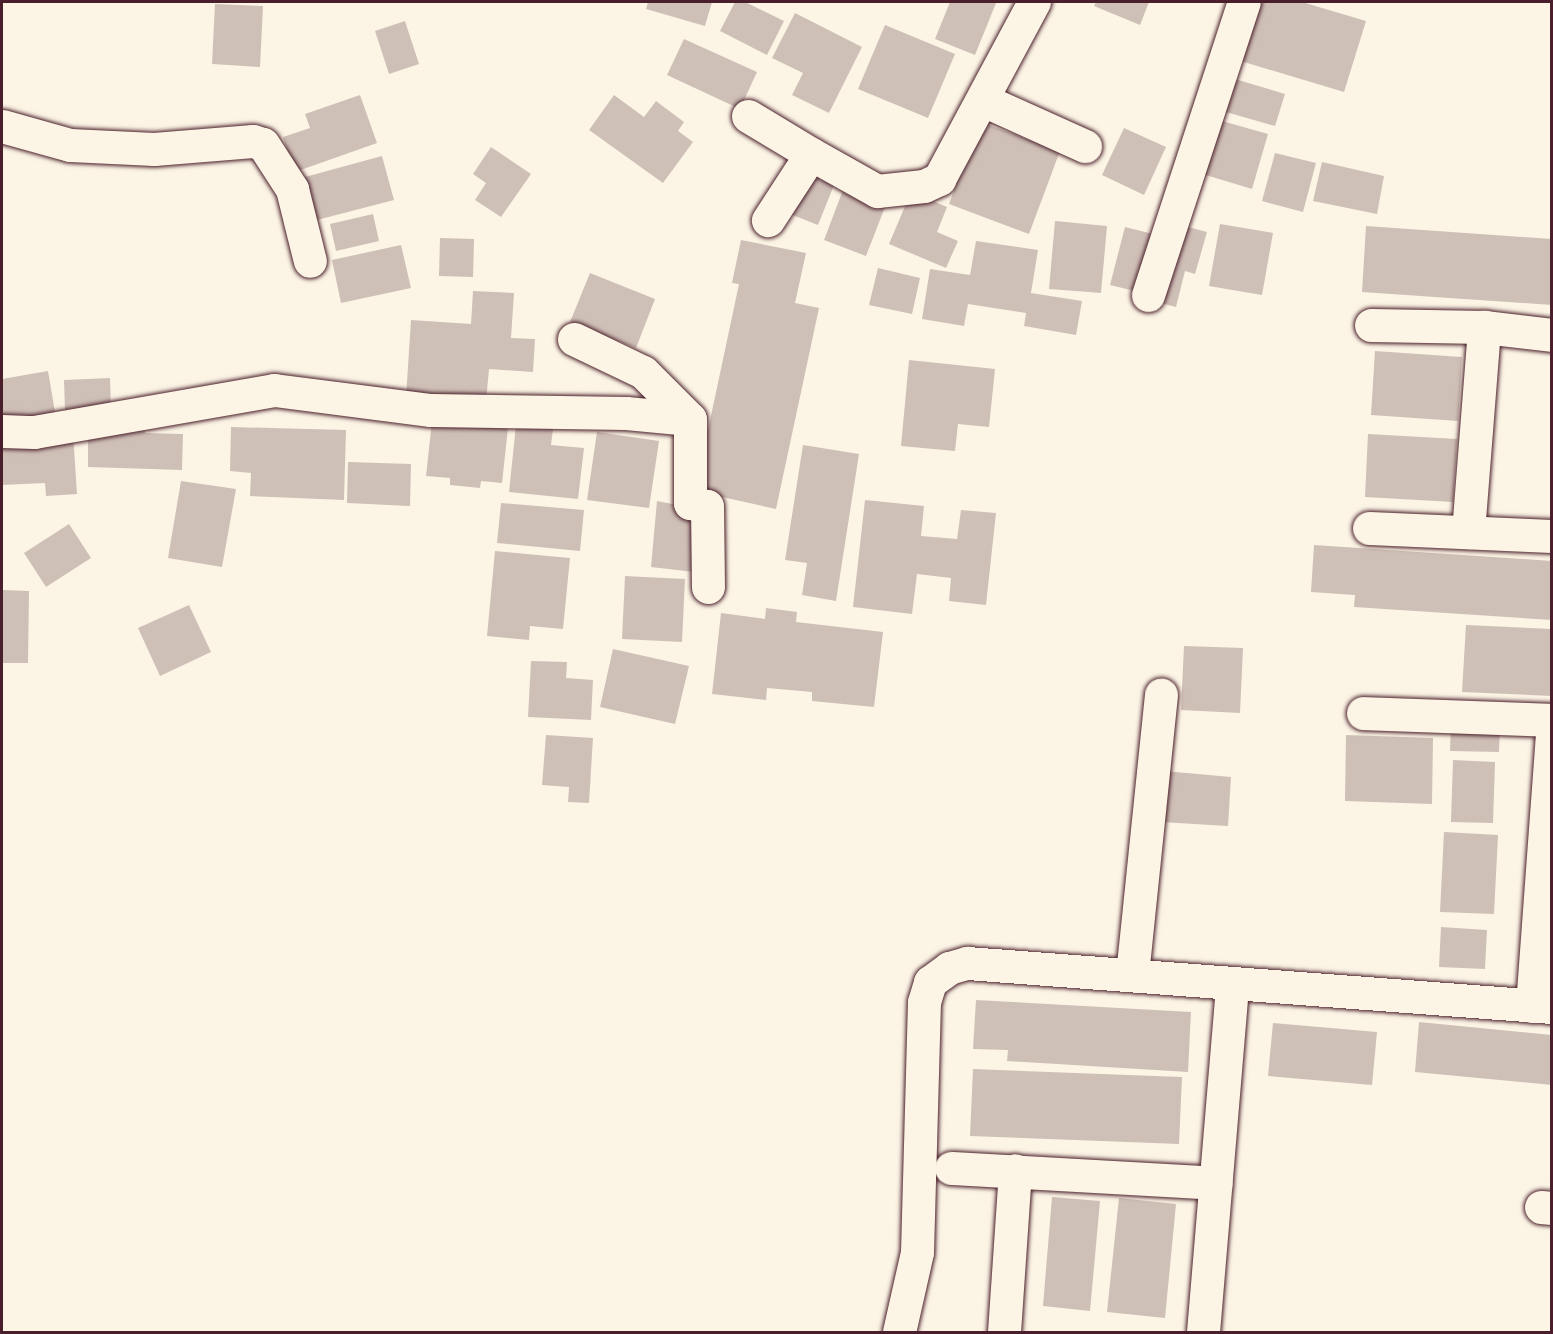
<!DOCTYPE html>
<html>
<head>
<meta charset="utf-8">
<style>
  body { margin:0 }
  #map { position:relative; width:1553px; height:1334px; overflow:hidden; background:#fcf5e5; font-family:"Comic Neue",sans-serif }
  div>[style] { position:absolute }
  .building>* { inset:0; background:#cfc0b7 }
  .roads { filter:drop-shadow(0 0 2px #4a1f2b) drop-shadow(0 0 2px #4a1f2b) }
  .minor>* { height:33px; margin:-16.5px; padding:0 16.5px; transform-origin:16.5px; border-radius:16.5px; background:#fcf5e5 }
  span { translate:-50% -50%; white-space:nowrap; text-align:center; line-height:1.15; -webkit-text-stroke:5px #fcf5e5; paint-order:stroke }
  .frame { position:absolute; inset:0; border:3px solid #4a1f2b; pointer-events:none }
</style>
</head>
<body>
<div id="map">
  <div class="building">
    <div style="clip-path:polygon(648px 2px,712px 2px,705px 26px,646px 9px)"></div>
    <div style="clip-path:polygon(735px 2px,745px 2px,784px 21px,767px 55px,720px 31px)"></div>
    <div style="clip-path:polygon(950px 2px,996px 3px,975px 55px,935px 39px)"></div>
    <div style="clip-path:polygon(1096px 2px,1149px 2px,1140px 25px,1094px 6px)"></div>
    <div style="clip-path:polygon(1251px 2px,1302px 2px,1366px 21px,1344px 92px,1234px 59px)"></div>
    <div style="clip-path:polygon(215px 4px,263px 6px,260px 67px,212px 64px)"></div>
    <div style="clip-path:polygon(795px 13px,862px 47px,829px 113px,792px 95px,803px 73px,772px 58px)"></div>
    <div style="clip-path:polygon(405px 21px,419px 64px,389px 74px,375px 31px)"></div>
    <div style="clip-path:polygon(885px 25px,955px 54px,928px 118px,858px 89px)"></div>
    <div style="clip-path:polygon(684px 39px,757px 72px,740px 109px,667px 75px)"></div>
    <div style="clip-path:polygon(1228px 77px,1285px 94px,1275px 126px,1219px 110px)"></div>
    <div style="clip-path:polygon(360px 95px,377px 143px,295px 172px,283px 137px,310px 128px,305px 114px)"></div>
    <div style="clip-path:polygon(614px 95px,644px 117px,656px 101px,684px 122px,678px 131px,693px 142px,663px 183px,589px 130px)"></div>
    <div style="clip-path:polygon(1215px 119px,1268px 134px,1252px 189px,1199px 173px)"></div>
    <div style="clip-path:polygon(980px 122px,1060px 151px,1029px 234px,949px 204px)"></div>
    <div style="clip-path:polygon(1124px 128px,1166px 147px,1144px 195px,1102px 175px)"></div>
    <div style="clip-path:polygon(491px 147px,531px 174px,501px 217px,475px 200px,486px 183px,473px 174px)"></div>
    <div style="clip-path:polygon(1275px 153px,1316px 163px,1303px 212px,1262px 201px)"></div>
    <div style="clip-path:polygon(382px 156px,394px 200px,317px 220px,305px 177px)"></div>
    <div style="clip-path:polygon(1322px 162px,1384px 176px,1377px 214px,1313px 201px)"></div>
    <div style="clip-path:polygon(806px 174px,834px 185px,818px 225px,790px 214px)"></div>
    <div style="clip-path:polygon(843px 190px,885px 207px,866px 256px,824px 240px)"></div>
    <div style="clip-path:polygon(911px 192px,947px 207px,937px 232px,958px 241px,946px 268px,889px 244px)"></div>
    <div style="clip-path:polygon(373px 214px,379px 241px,336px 251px,330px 224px)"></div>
    <div style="clip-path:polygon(1055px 221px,1107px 226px,1101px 293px,1049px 289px)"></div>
    <div style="clip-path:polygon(1173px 223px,1207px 232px,1195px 274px,1185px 271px,1176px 307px,1153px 301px)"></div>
    <div style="clip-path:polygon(1220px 224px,1273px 233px,1262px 295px,1209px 286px)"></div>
    <div style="clip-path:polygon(1366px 226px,1552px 239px,1552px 305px,1362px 292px)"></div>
    <div style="clip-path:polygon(1125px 227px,1157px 235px,1143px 293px,1110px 285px)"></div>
    <div style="clip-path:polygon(440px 238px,474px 239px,473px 277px,439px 276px)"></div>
    <div style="clip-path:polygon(741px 240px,806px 253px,795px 303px,819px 308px,776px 509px,695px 491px,739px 284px,732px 283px)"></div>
    <div style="clip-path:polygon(976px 241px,1038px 250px,1031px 293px,1082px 301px,1076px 335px,1024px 326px,1026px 313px,968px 304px,964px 326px,922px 319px,930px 269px,970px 275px)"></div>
    <div style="clip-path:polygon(401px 245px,411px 288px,341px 303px,332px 260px)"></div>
    <div style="clip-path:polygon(878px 268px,920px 278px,912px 314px,869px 305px)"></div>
    <div style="clip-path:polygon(590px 273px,655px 299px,636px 348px,570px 322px)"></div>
    <div style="clip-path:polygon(473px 291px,514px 293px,511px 338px,535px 339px,533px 372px,489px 369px,486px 402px,406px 397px,411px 320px,471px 324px)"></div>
    <div style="clip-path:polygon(1375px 351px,1462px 357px,1458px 421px,1371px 415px)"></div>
    <div style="clip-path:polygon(909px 360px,995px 369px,989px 427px,958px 424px,955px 451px,901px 446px)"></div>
    <div style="clip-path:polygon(48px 371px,56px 418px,2px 427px,2px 379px)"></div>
    <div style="clip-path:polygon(110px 378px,111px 410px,65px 412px,64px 380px)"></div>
    <div style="clip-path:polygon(432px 421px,508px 428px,502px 483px,481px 481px,480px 488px,450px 485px,450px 478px,426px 476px)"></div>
    <div style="clip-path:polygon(145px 424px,145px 433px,183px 434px,182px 470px,88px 467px,88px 431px)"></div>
    <div style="clip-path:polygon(516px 425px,553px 429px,551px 445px,584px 448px,578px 499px,509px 492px)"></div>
    <div style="clip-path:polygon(231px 427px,346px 430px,344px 500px,250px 496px,251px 473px,230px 471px)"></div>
    <div style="clip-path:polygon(597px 432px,659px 441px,649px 508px,587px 500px)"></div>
    <div style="clip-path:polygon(73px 433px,77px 494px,46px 496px,45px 483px,2px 485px,2px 437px)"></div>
    <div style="clip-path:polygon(1368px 434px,1457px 439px,1453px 502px,1365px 497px)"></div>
    <div style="clip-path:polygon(803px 445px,859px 454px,836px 601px,802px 595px,807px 563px,785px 560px)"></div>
    <div style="clip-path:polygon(348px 462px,411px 464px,410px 506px,347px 503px)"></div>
    <div style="clip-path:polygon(181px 481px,236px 489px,222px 567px,168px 558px)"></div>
    <div style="clip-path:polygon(865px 500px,924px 506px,921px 536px,957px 539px,961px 510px,996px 513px,986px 605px,949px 601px,951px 578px,917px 574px,912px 614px,853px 607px)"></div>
    <div style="clip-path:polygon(657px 501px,693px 508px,694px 572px,651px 567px)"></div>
    <div style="clip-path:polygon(501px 503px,584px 510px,580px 551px,497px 543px)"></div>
    <div style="clip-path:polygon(69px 524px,91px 558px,46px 587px,24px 553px)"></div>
    <div style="clip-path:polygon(1314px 545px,1552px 561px,1552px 620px,1354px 607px,1355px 595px,1311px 592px)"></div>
    <div style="clip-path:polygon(495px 551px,570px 558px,563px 629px,530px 626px,529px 640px,487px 636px)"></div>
    <div style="clip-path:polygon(625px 576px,685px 579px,682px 642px,622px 639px)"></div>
    <div style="clip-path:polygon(2px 590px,29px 591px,28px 663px,2px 663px)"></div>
    <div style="clip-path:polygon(189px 605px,211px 652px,160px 676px,138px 628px)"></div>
    <div style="clip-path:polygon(766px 608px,797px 612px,796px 622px,883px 632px,874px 707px,812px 701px,812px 692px,767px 688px,766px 700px,712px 694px,721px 613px,765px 619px)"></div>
    <div style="clip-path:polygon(1466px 625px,1552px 629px,1552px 696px,1462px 692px)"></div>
    <div style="clip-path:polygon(1184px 646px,1243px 648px,1240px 713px,1181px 710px)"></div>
    <div style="clip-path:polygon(613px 649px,689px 666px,675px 724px,600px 707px)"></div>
    <div style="clip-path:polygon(531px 661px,567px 662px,566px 678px,593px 680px,591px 720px,528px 717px)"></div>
    <div style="clip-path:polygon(1451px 724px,1500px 726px,1499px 752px,1450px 751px)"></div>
    <div style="clip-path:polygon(546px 735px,593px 738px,589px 803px,568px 802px,569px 787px,542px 785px)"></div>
    <div style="clip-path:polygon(1346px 735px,1433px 738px,1432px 804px,1345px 801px)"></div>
    <div style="clip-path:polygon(1453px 760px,1495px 762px,1493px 823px,1451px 822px)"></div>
    <div style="clip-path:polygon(1164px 771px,1231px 777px,1228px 826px,1161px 822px)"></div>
    <div style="clip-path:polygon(1444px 832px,1498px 835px,1494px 914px,1440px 912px)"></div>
    <div style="clip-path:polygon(1441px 927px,1487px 930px,1485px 969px,1439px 967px)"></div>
    <div style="clip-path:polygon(976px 1000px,1191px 1012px,1188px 1072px,1007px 1061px,1008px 1050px,973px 1049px)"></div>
    <div style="clip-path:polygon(1419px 1022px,1552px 1035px,1552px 1085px,1415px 1072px)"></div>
    <div style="clip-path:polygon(1273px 1023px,1377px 1032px,1372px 1085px,1268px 1076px)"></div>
    <div style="clip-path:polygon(973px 1069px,1182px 1077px,1179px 1144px,970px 1136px)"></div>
    <div style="clip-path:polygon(1052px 1197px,1100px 1201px,1090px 1311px,1043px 1306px)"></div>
    <div style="clip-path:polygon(1119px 1198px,1176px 1204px,1165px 1318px,1107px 1312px)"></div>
  </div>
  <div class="roads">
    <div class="minor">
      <div style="left:983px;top:100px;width:112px;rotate:24.3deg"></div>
      <div style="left:748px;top:116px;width:74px;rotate:31.1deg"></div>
      <div style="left:811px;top:154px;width:79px;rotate:123.1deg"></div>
      <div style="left:2px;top:126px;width:71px;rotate:15.6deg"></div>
      <div style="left:70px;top:145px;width:84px;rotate:2.7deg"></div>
      <div style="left:154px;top:149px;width:99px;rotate:-4.6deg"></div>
      <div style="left:253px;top:141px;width:10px;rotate:17deg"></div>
      <div style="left:263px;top:144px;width:54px;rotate:57.2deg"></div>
      <div style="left:292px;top:189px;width:74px;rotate:76deg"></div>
      <div style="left:811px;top:154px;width:76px;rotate:29.3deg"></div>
      <div style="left:877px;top:191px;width:47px;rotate:-6.1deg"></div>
      <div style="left:924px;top:186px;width:17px;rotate:-25deg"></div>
      <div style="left:939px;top:179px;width:201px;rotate:-61.8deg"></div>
      <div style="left:1148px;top:295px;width:308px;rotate:-71.9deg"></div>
      <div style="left:1371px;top:325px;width:113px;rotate:1deg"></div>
      <div style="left:1484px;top:327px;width:68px;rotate:6.7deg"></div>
      <div style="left:574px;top:339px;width:76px;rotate:25.6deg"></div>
      <div style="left:643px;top:372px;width:66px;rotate:45deg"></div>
      <div style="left:2px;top:431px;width:32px;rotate:2deg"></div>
      <div style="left:34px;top:432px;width:244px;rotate:-9.9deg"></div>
      <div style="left:274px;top:390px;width:158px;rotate:7.3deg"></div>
      <div style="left:431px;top:410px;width:195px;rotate:0.9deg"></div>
      <div style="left:626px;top:413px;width:64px;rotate:5.4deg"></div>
      <div style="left:690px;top:419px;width:84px;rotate:90deg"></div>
      <div style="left:690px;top:503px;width:17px;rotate:10deg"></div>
      <div style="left:707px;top:506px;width:81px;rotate:89.3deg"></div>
      <div style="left:1369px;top:528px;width:183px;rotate:2.5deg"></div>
      <div style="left:1468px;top:532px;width:206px;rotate:-85.5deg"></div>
      <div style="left:1363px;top:713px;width:189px;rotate:2.1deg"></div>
      <div style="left:1132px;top:975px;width:282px;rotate:-84.1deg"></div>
      <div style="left:1532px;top:1006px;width:271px;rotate:-85.8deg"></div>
      <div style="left:951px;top:1168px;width:265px;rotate:3.2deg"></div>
      <div style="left:1541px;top:1207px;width:11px;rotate:5deg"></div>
      <div style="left:899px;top:1332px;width:82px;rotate:-77.3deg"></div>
      <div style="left:917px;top:1252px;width:250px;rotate:-88.4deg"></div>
      <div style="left:924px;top:1002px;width:21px;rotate:-73deg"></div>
      <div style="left:930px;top:982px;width:24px;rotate:-36deg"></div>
      <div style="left:949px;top:968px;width:19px;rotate:-16deg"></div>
      <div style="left:967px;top:963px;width:587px;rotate:4.3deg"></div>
      <div style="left:1004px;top:1332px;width:162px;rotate:-86.1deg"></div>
      <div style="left:1203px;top:1332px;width:350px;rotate:-85.2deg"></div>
    </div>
  </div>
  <div class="frame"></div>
</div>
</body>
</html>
